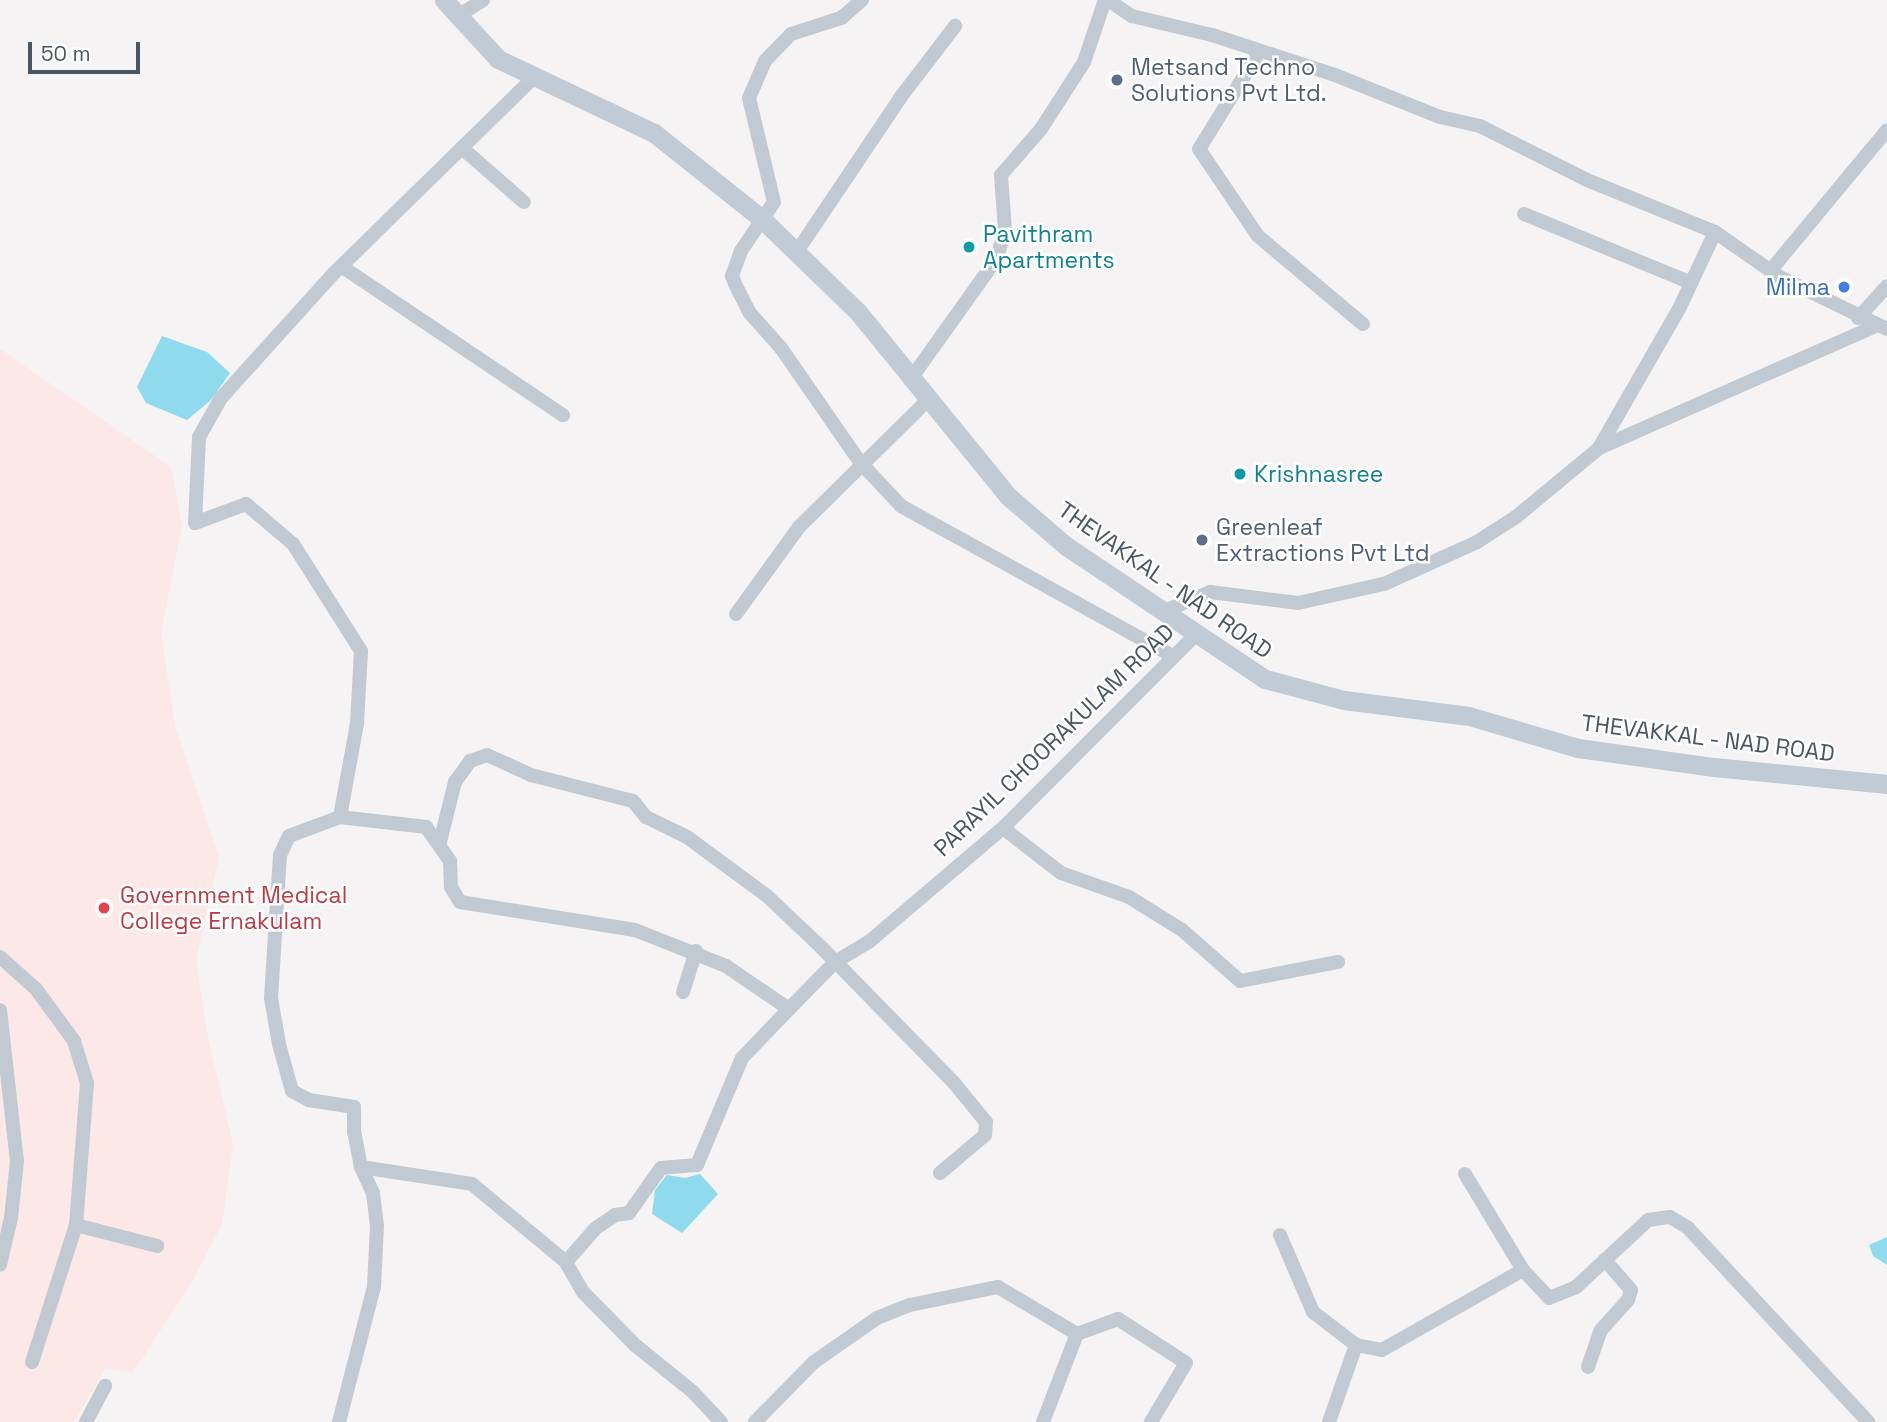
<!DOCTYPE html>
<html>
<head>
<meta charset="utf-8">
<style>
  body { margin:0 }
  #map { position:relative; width:1887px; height:1422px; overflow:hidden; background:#f5f3f3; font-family:"Space Grotesk",sans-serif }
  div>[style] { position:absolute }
  .medical>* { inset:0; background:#fce8e6 }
  .water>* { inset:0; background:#90daee }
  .minor>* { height:14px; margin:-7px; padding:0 7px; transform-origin:7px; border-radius:7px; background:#c1cad2 }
  .secondary>* { height:19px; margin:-9.5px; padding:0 9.5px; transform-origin:9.5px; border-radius:9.5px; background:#c1cbd6 }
  .dots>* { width:19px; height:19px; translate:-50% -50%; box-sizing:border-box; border:4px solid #fff; border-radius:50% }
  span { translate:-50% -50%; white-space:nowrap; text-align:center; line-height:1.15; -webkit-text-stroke:5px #fff; paint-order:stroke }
  .service-label { font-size:23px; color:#4e5e75 }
  .left { translate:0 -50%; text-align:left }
  .culture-label { font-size:23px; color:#0d838f }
  .shop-label { font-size:23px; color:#366cbe }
  .right { translate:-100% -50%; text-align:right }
  .street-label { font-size:23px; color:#4a5661 }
  .health-label { font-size:23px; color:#be3a42 }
  .scale { position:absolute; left:28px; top:42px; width:112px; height:32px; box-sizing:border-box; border:4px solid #4a5661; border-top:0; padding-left:9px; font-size:21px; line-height:24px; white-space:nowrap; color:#4a5661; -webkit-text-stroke:5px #fff; paint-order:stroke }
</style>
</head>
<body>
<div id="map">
  <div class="medical">
    <div style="clip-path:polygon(0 349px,171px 467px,182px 525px,161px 633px,175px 726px,219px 857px,196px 960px,207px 1033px,233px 1144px,222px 1224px,191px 1284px,133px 1372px,105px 1369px,74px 1422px,0 1422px)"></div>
  </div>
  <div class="water">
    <div style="clip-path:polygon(162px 336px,207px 352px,230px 373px,211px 400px,187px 420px,146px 403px,137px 387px)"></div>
    <div style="clip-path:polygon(700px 1174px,718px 1194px,682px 1233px,652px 1214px,655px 1190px,667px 1175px,685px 1178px)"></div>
    <div style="clip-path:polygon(1887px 1237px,1887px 1265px,1873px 1256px,1869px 1245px)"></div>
  </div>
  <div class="minor">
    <div style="left:862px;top:0;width:28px;rotate:139deg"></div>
    <div style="left:841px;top:18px;width:52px;rotate:162.3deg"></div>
    <div style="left:791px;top:34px;width:37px;rotate:134deg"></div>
    <div style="left:765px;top:61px;width:40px;rotate:113.4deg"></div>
    <div style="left:749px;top:98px;width:107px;rotate:76.5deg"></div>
    <div style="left:774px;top:202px;width:59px;rotate:124deg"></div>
    <div style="left:741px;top:251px;width:27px;rotate:110deg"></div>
    <div style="left:732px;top:276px;width:9px;rotate:69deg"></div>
    <div style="left:735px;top:284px;width:31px;rotate:63deg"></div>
    <div style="left:749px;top:312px;width:48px;rotate:48.4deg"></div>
    <div style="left:781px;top:348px;width:139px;rotate:55.3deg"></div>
    <div style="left:860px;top:462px;width:60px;rotate:47deg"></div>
    <div style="left:901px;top:506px;width:311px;rotate:28.9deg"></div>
    <div style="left:1108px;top:0;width:29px;rotate:34deg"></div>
    <div style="left:1132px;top:16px;width:82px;rotate:13.4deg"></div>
    <div style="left:1212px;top:35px;width:129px;rotate:18deg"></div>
    <div style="left:1335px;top:75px;width:113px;rotate:21.8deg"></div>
    <div style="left:1440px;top:117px;width:41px;rotate:12.7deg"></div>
    <div style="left:1480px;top:126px;width:120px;rotate:26.8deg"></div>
    <div style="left:1587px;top:180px;width:138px;rotate:22.1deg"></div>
    <div style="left:1715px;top:232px;width:77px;rotate:34.9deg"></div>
    <div style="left:1778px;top:276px;width:121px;rotate:25.9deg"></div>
    <div style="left:456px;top:17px;width:32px;rotate:-32deg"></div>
    <div style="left:1259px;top:52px;width:114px;rotate:121.7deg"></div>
    <div style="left:1199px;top:149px;width:105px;rotate:55.9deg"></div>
    <div style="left:1258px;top:236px;width:137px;rotate:40deg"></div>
    <div style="left:462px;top:148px;width:82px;rotate:41.1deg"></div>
    <div style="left:1524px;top:214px;width:178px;rotate:22.4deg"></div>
    <div style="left:796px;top:253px;width:187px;rotate:-56.1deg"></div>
    <div style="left:900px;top:98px;width:91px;rotate:-52.6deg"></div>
    <div style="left:344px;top:268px;width:264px;rotate:33.9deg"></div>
    <div style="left:1770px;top:271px;width:183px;rotate:-50.3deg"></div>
    <div style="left:1858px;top:318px;width:43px;rotate:-47.8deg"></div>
    <div style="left:910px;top:380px;width:150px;rotate:-54.5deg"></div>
    <div style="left:997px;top:258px;width:29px;rotate:-74deg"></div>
    <div style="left:1005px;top:230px;width:55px;rotate:-94.2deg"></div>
    <div style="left:1001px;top:175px;width:61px;rotate:-49deg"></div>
    <div style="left:1041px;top:129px;width:80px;rotate:-57.3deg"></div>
    <div style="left:1084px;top:62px;width:65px;rotate:-71.3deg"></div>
    <div style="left:1599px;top:448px;width:302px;rotate:-23.8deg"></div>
    <div style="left:1167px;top:610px;width:47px;rotate:-22.7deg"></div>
    <div style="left:1210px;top:592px;width:89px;rotate:7.1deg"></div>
    <div style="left:1298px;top:603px;width:88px;rotate:-12.5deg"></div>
    <div style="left:1384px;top:584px;width:102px;rotate:-24.3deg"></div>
    <div style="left:1477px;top:542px;width:46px;rotate:-32.7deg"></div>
    <div style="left:1516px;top:517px;width:108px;rotate:-39.7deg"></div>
    <div style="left:1599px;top:448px;width:160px;rotate:-60.1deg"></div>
    <div style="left:1679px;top:309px;width:85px;rotate:-64.9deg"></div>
    <div style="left:736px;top:614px;width:107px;rotate:-54.1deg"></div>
    <div style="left:799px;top:527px;width:181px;rotate:-44.6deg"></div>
    <div style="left:340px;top:817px;width:96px;rotate:-79.7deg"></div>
    <div style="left:357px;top:723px;width:72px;rotate:-86.8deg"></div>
    <div style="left:361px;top:651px;width:127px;rotate:-122.4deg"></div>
    <div style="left:293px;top:544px;width:62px;rotate:-139.6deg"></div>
    <div style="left:246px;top:504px;width:54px;rotate:159.6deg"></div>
    <div style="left:195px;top:523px;width:86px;rotate:-87.3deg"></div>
    <div style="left:199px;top:437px;width:45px;rotate:-60.6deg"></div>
    <div style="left:221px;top:398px;width:166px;rotate:-47.9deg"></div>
    <div style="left:332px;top:275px;width:283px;rotate:-44.4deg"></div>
    <div style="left:1003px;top:828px;width:73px;rotate:37.8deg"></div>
    <div style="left:1061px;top:873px;width:72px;rotate:19.4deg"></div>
    <div style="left:1129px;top:897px;width:62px;rotate:31.9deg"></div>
    <div style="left:1182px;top:930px;width:77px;rotate:41.3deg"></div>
    <div style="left:1240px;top:981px;width:100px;rotate:-11deg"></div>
    <div style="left:440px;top:842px;width:62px;rotate:-76deg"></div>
    <div style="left:455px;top:782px;width:26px;rotate:-54deg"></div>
    <div style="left:470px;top:761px;width:18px;rotate:-19deg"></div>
    <div style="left:487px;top:755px;width:48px;rotate:24.4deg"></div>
    <div style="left:531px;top:775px;width:105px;rotate:14.3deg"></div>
    <div style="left:633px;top:801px;width:21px;rotate:51deg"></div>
    <div style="left:646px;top:817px;width:46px;rotate:26deg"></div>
    <div style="left:687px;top:837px;width:98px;rotate:36.3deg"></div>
    <div style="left:766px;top:895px;width:77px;rotate:43.4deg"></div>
    <div style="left:822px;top:948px;width:189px;rotate:45.6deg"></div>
    <div style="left:954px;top:1083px;width:50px;rotate:50.6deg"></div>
    <div style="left:986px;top:1122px;width:13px;rotate:94deg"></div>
    <div style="left:985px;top:1135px;width:59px;rotate:139.8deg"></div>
    <div style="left:0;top:957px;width:48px;rotate:41.6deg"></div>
    <div style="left:36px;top:989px;width:64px;rotate:53.8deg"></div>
    <div style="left:74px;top:1041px;width:44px;rotate:72.8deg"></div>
    <div style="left:87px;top:1083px;width:142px;rotate:94.4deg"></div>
    <div style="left:76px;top:1225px;width:144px;rotate:107.8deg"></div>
    <div style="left:683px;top:992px;width:43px;rotate:-72.4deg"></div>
    <div style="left:0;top:1010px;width:152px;rotate:83.6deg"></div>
    <div style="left:17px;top:1161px;width:57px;rotate:96deg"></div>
    <div style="left:11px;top:1218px;width:48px;rotate:103.2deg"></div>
    <div style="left:361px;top:1167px;width:112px;rotate:8.7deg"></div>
    <div style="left:472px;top:1184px;width:122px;rotate:39.7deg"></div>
    <div style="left:1465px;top:1174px;width:112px;rotate:58.9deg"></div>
    <div style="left:1523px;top:1270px;width:38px;rotate:47deg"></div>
    <div style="left:1549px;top:1298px;width:29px;rotate:-22deg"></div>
    <div style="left:1576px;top:1287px;width:98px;rotate:-42.9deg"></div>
    <div style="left:1648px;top:1220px;width:22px;rotate:-8deg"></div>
    <div style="left:1670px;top:1217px;width:21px;rotate:31deg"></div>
    <div style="left:1688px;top:1228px;width:265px;rotate:47.1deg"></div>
    <div style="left:76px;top:1225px;width:84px;rotate:14.5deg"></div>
    <div style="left:1280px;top:1235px;width:84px;rotate:66.8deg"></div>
    <div style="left:1313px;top:1312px;width:54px;rotate:37.5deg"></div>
    <div style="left:1588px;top:1367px;width:39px;rotate:-71deg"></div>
    <div style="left:1601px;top:1330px;width:40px;rotate:-48deg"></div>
    <div style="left:1628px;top:1300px;width:10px;rotate:-73deg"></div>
    <div style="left:1631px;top:1290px;width:40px;rotate:-131deg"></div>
    <div style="left:86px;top:1422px;width:41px;rotate:-62.2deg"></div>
    <div style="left:339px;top:1422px;width:139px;rotate:-75.5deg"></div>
    <div style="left:374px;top:1287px;width:61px;rotate:-87.2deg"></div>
    <div style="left:377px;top:1226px;width:33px;rotate:-97deg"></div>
    <div style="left:373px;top:1193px;width:29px;rotate:-115deg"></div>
    <div style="left:361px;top:1167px;width:36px;rotate:-101deg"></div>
    <div style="left:354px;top:1132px;width:25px;rotate:-90deg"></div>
    <div style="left:354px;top:1107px;width:46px;rotate:-171.2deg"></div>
    <div style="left:309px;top:1100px;width:19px;rotate:-152deg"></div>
    <div style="left:292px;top:1091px;width:49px;rotate:-105.5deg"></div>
    <div style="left:279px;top:1044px;width:47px;rotate:-99.9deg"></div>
    <div style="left:271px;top:998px;width:143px;rotate:-86.4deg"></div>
    <div style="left:280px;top:855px;width:21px;rotate:-65deg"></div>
    <div style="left:289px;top:836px;width:54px;rotate:-20.4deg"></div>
    <div style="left:340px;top:817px;width:87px;rotate:6.6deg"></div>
    <div style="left:426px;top:827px;width:42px;rotate:54.8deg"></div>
    <div style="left:450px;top:861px;width:26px;rotate:88deg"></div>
    <div style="left:451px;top:887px;width:17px;rotate:59deg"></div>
    <div style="left:460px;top:902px;width:177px;rotate:9.1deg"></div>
    <div style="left:635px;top:930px;width:98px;rotate:21.6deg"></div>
    <div style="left:726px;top:966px;width:76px;rotate:34.3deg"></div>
    <div style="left:789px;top:1009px;width:66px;rotate:-45.6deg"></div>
    <div style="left:835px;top:962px;width:41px;rotate:-31deg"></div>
    <div style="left:870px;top:941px;width:175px;rotate:-40.4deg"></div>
    <div style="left:1003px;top:828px;width:276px;rotate:-45.1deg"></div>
    <div style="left:721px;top:1422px;width:41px;rotate:-133deg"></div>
    <div style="left:693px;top:1392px;width:75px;rotate:-141deg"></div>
    <div style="left:635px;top:1345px;width:74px;rotate:-134.5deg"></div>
    <div style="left:583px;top:1292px;width:34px;rotate:-120deg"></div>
    <div style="left:566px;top:1262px;width:45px;rotate:-48.6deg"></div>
    <div style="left:596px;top:1228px;width:23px;rotate:-34deg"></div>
    <div style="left:615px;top:1215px;width:14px;rotate:-8deg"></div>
    <div style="left:629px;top:1213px;width:55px;rotate:-54.6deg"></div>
    <div style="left:661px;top:1168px;width:36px;rotate:-5deg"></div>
    <div style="left:697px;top:1165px;width:116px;rotate:-67.2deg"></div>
    <div style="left:742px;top:1058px;width:68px;rotate:-46.2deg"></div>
    <div style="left:755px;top:1422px;width:84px;rotate:-45.5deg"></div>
    <div style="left:814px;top:1362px;width:77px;rotate:-34.9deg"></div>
    <div style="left:877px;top:1318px;width:35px;rotate:-22deg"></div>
    <div style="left:910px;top:1305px;width:90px;rotate:-11.6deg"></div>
    <div style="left:998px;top:1287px;width:92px;rotate:30.7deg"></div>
    <div style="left:1043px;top:1422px;width:94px;rotate:-68.9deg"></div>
    <div style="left:1077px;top:1334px;width:44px;rotate:-20.1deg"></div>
    <div style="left:1118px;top:1319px;width:81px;rotate:32.9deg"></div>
    <div style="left:1186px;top:1363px;width:69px;rotate:120.7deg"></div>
    <div style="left:1329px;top:1422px;width:82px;rotate:-70.7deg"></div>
    <div style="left:1356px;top:1345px;width:26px;rotate:11deg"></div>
    <div style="left:1382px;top:1350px;width:162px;rotate:-29.6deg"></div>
  </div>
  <div class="secondary">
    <div style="left:444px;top:0;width:80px;rotate:47.5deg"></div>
    <div style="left:498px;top:59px;width:173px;rotate:25.4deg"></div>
    <div style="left:654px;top:133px;width:137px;rotate:38.5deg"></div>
    <div style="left:761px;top:218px;width:135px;rotate:44.1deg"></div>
    <div style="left:858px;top:312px;width:239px;rotate:50.8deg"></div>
    <div style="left:1009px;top:497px;width:75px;rotate:40.7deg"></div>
    <div style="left:1066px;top:546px;width:239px;rotate:33.8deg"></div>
    <div style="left:1265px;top:679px;width:82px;rotate:14.9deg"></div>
    <div style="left:1344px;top:700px;width:126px;rotate:7.3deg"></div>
    <div style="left:1469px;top:716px;width:114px;rotate:16.4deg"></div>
    <div style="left:1578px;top:748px;width:137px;rotate:8deg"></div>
    <div style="left:1714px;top:767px;width:174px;rotate:5.6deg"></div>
  </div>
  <div class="dots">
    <div style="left:1117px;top:80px;background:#5c6f8a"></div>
    <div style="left:969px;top:247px;background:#0f9aa8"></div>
    <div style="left:1844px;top:287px;background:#3f7fe0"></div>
    <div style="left:1240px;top:474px;background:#0f9aa8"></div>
    <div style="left:1202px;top:540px;background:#5c6f8a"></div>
    <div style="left:104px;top:908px;background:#e0444e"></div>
  </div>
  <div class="service-label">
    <span class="left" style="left:1131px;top:80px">Metsand Techno<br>Solutions Pvt Ltd.</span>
    <span class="left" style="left:1216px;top:540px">Greenleaf<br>Extractions Pvt Ltd</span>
  </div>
  <div class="culture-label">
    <span class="left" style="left:983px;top:247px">Pavithram<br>Apartments</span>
    <span class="left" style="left:1254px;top:474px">Krishnasree</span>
  </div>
  <div class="shop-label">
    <span class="right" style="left:1830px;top:287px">Milma</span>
  </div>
  <div class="street-label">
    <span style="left:1165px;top:580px;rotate:35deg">THEVAKKAL - NAD ROAD</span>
    <span style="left:1708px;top:738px;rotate:7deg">THEVAKKAL - NAD ROAD</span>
    <span style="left:1054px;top:740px;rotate:-44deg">PARAYIL CHOORAKULAM ROAD</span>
  </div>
  <div class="health-label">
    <span class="left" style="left:120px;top:908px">Government Medical<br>College Ernakulam</span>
  </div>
  <div class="scale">50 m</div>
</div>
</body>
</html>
